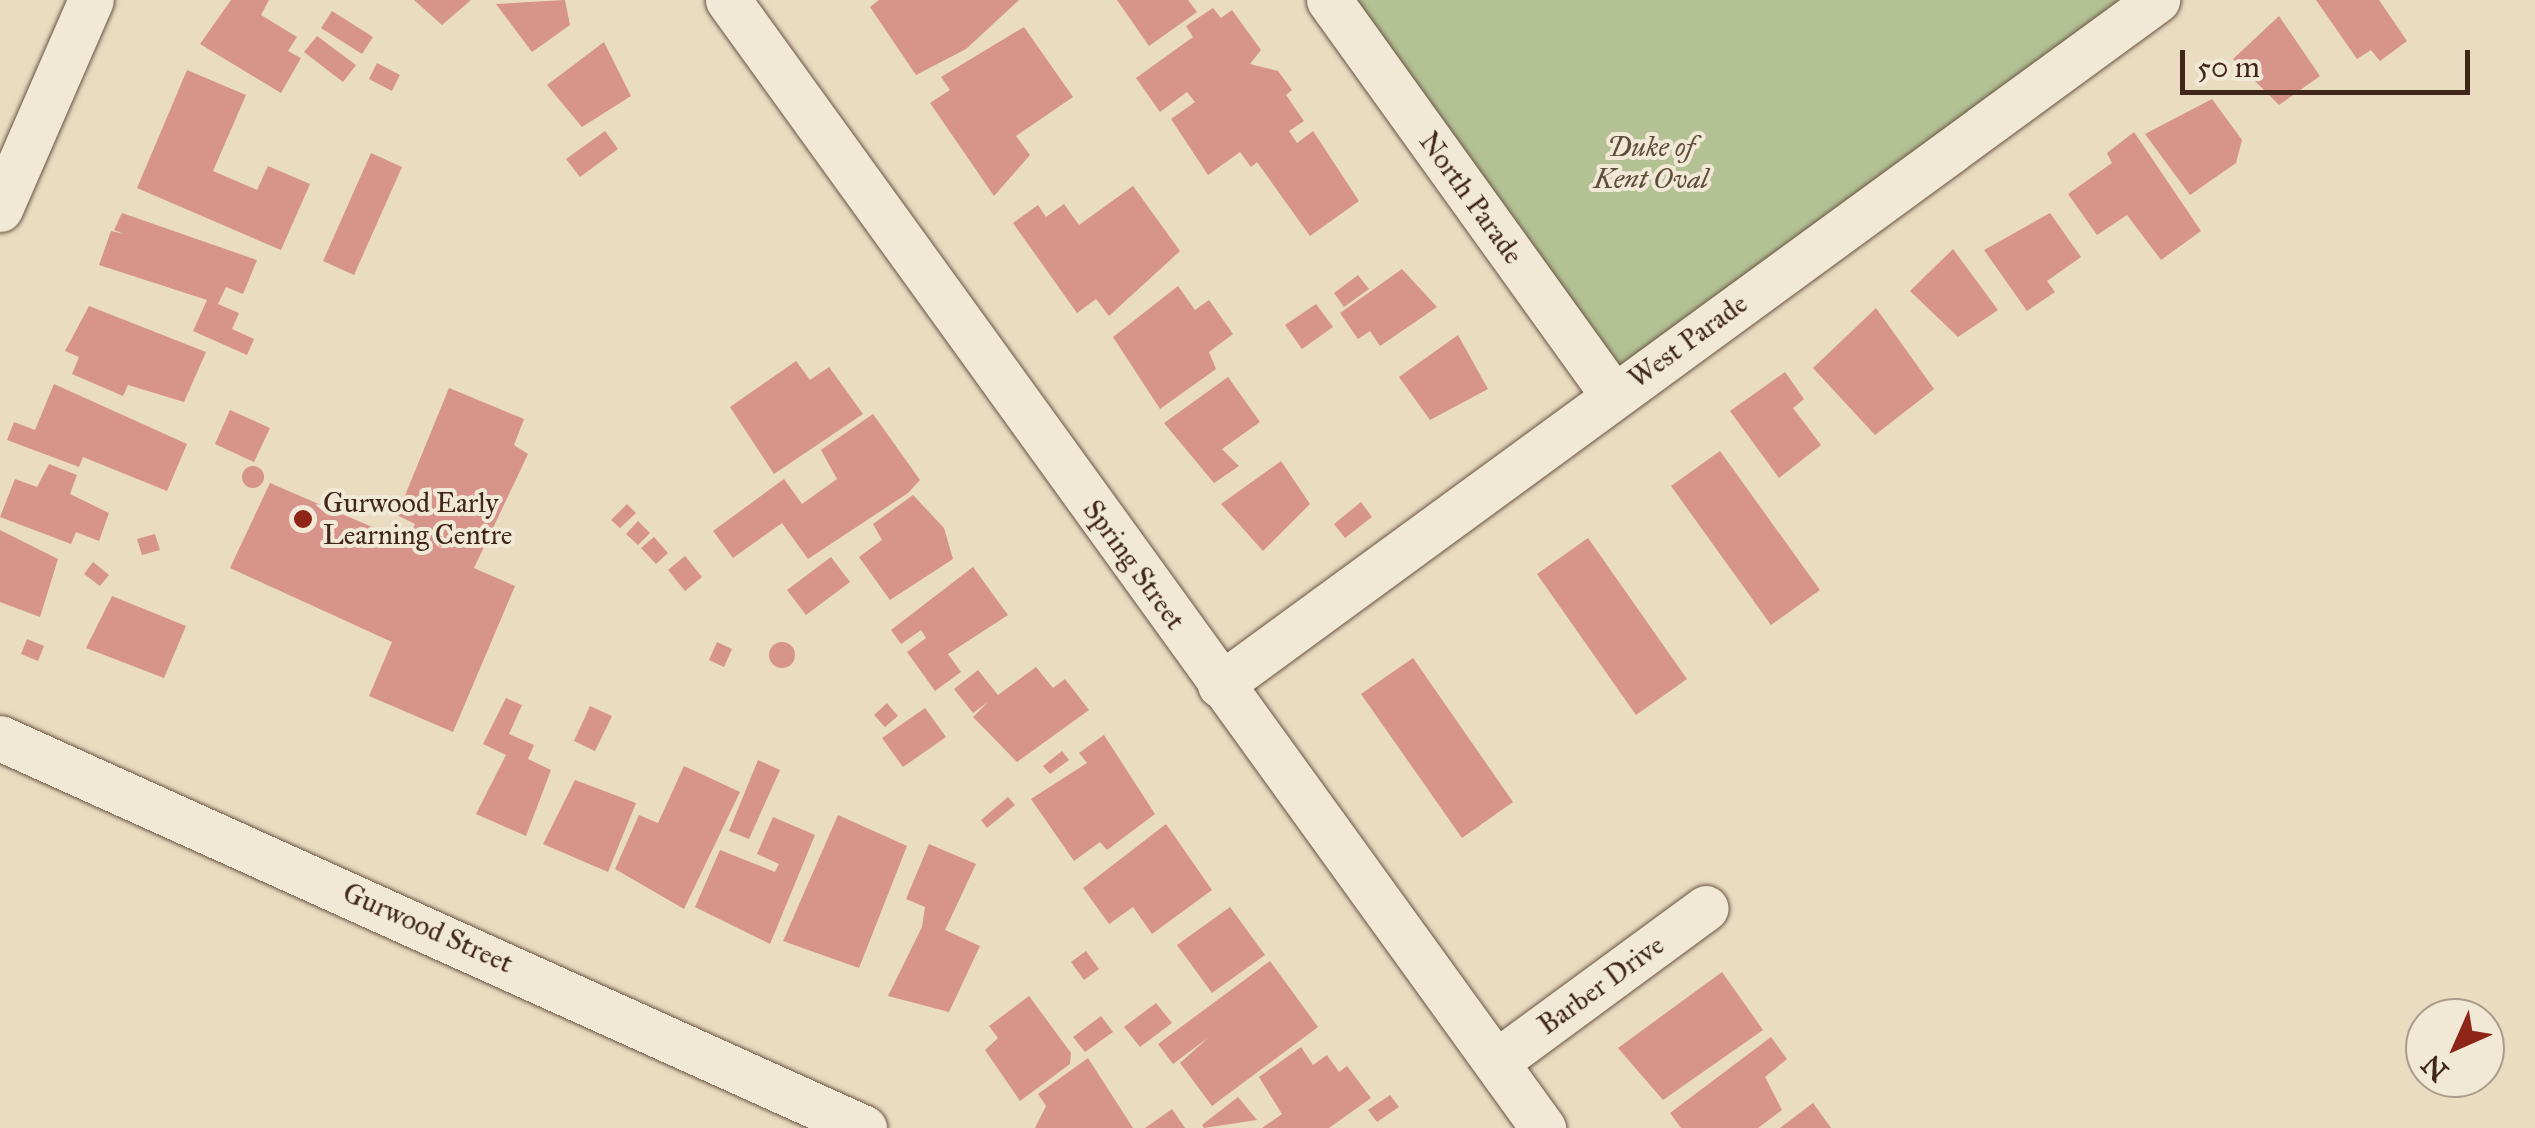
<!DOCTYPE html>
<html>
<head>
<meta charset="utf-8">
<style>
  body { margin:0 }
  #map { position:relative; width:2535px; height:1128px; overflow:hidden; background:#e9dcc0; font-family:"IM FELL Great Primer",serif }
  div>[style] { position:absolute }
  .green>* { inset:0; background:#b3c195 }
  .building>* { inset:0; background:#d7948a }
  .round { border-radius:50% }
  .roads { filter:drop-shadow(0 0 2px #6a5443) drop-shadow(0 0 2px #6a5443) }
  .street>* { height:45px; margin:-22.5px; padding:0 22.5px; transform-origin:22.5px; border-radius:22.5px; background:#f1e8d6 }
  .dots>* { width:28px; height:28px; translate:-50% -50%; box-sizing:border-box; border:5px solid #f1e8d6; border-radius:50% }
  span { translate:-50% -50%; white-space:nowrap; text-align:center; line-height:1.15; -webkit-text-stroke:8px #f1e8d6; paint-order:stroke }
  .park-label { font-size:28px; color:#5d4e38; font-style:italic }
  .street-label { font-size:28px; color:#402719 }
  .poi-label { font-size:28px; color:#402719 }
  .left { translate:0 -50%; text-align:left }
  .north { position:absolute; left:2405px; top:998px; width:100px; height:100px; box-sizing:border-box; background:#f1e8d6; border:2px solid #aa9b8a; border-radius:50%; rotate:225deg; font-size:28px; font-weight:700; line-height:40px; text-align:center; color:#402719 }
  .north::after { content:''; display:block; margin:auto; width:35px; height:45px; background:#8f2418; clip-path:polygon(50% 0,100% 100%,50% 72%,0 100%) }
  .scale { position:absolute; left:2180px; top:50px; width:290px; height:45px; box-sizing:border-box; border:5px solid #402719; border-top:0; padding-left:12px; font-size:30px; line-height:35px; white-space:nowrap; color:#402719; -webkit-text-stroke:8px #f1e8d6; paint-order:stroke }
</style>
</head>
<body>
<div id="map">
  <div class="green">
    <div style="clip-path:polygon(1329px 0,2157px 0,1613px 395px)"></div>
  </div>
  <div class="building">
    <div style="clip-path:polygon(231px 0,269px 0,261px 15px,297px 37px,288px 51px,301px 58px,281px 93px,200px 44px)"></div>
    <div style="clip-path:polygon(414px 0,471px 0,442px 25px)"></div>
    <div style="clip-path:polygon(565px 0,570px 25px,532px 52px,496px 4px)"></div>
    <div style="clip-path:polygon(879px 0,1019px 0,966px 49px,916px 75px,870px 7px)"></div>
    <div style="clip-path:polygon(1117px 0,1188px 0,1197px 12px,1149px 46px)"></div>
    <div style="clip-path:polygon(2316px 0,2379px 0,2407px 41px,2380px 61px,2371px 50px,2357px 59px)"></div>
    <div style="clip-path:polygon(1213px 8px,1221px 18px,1232px 10px,1261px 50px,1250px 64px,1278px 71px,1292px 90px,1286px 95px,1304px 121px,1289px 131px,1297px 143px,1313px 131px,1359px 201px,1310px 236px,1257px 162px,1251px 167px,1240px 152px,1208px 175px,1171px 119px,1195px 102px,1187px 92px,1160px 112px,1136px 78px,1193px 37px,1186px 26px)"></div>
    <div style="clip-path:polygon(332px 11px,373px 37px,362px 54px,321px 28px)"></div>
    <div style="clip-path:polygon(2279px 16px,2320px 76px,2279px 105px,2233px 59px)"></div>
    <div style="clip-path:polygon(1024px 27px,1073px 97px,1016px 136px,1030px 155px,994px 196px,930px 103px,950px 90px,941px 77px)"></div>
    <div style="clip-path:polygon(317px 36px,356px 65px,343px 82px,304px 52px)"></div>
    <div style="clip-path:polygon(604px 42px,631px 96px,582px 127px,547px 85px)"></div>
    <div style="clip-path:polygon(377px 63px,400px 75px,392px 91px,369px 79px)"></div>
    <div style="clip-path:polygon(187px 70px,246px 95px,213px 171px,257px 190px,268px 166px,310px 184px,281px 250px,137px 188px)"></div>
    <div style="clip-path:polygon(2212px 99px,2242px 140px,2236px 163px,2190px 195px,2145px 134px)"></div>
    <div style="clip-path:polygon(605px 131px,618px 149px,580px 177px,566px 159px)"></div>
    <div style="clip-path:polygon(2134px 132px,2201px 231px,2161px 260px,2127px 215px,2097px 235px,2068px 194px,2112px 163px,2107px 153px)"></div>
    <div style="clip-path:polygon(371px 153px,402px 167px,354px 275px,323px 261px)"></div>
    <div style="clip-path:polygon(1133px 186px,1180px 251px,1109px 316px,1096px 299px,1077px 313px,1013px 223px,1038px 205px,1046px 217px,1064px 204px,1079px 225px)"></div>
    <div style="clip-path:polygon(122px 213px,257px 260px,243px 294px,226px 287px,218px 304px,239px 313px,232px 329px,254px 339px,247px 355px,193px 331px,207px 300px,99px 265px,111px 231px,124px 234px,114px 230px)"></div>
    <div style="clip-path:polygon(2050px 213px,2081px 257px,2047px 281px,2055px 292px,2027px 311px,1984px 250px)"></div>
    <div style="clip-path:polygon(1953px 249px,1998px 310px,1958px 337px,1910px 291px)"></div>
    <div style="clip-path:polygon(1402px 269px,1437px 307px,1380px 346px,1370px 331px,1358px 339px,1340px 313px)"></div>
    <div style="clip-path:polygon(1358px 275px,1369px 289px,1344px 307px,1334px 293px)"></div>
    <div style="clip-path:polygon(1178px 286px,1195px 310px,1209px 300px,1233px 334px,1209px 352px,1216px 369px,1160px 409px,1113px 337px)"></div>
    <div style="clip-path:polygon(1316px 304px,1333px 327px,1302px 349px,1285px 325px)"></div>
    <div style="clip-path:polygon(89px 306px,206px 352px,184px 402px,128px 385px,123px 396px,72px 374px,79px 357px,65px 351px)"></div>
    <div style="clip-path:polygon(1876px 308px,1934px 389px,1875px 435px,1813px 368px)"></div>
    <div style="clip-path:polygon(1458px 335px,1488px 389px,1430px 420px,1399px 377px)"></div>
    <div style="clip-path:polygon(796px 361px,810px 380px,829px 367px,863px 414px,774px 474px,730px 407px)"></div>
    <div style="clip-path:polygon(1785px 372px,1804px 399px,1793px 408px,1821px 445px,1779px 478px,1730px 411px)"></div>
    <div style="clip-path:polygon(1228px 377px,1260px 422px,1222px 449px,1239px 466px,1214px 483px,1164px 423px)"></div>
    <div style="clip-path:polygon(54px 384px,187px 444px,167px 491px,83px 457px,79px 467px,7px 440px,14px 422px,35px 430px)"></div>
    <div style="clip-path:polygon(449px 388px,524px 419px,514px 445px,528px 454px,474px 568px,515px 586px,453px 732px,369px 696px,392px 642px,230px 568px,270px 483px,407px 542px,415px 524px,397px 515px)"></div>
    <div style="clip-path:polygon(230px 410px,270px 428px,254px 462px,215px 444px)"></div>
    <div style="clip-path:polygon(873px 414px,920px 480px,908px 493px,808px 559px,782px 523px,733px 558px,713px 531px,784px 479px,802px 504px,837px 479px,821px 450px)"></div>
    <div style="clip-path:polygon(1720px 451px,1820px 590px,1771px 625px,1671px 486px)"></div>
    <div style="clip-path:polygon(1281px 461px,1310px 504px,1263px 551px,1221px 504px)"></div>
    <div style="clip-path:polygon(49px 464px,77px 475px,70px 494px,109px 513px,99px 541px,76px 532px,71px 544px,0 517px,15px 479px,37px 487px)"></div>
    <div class="round" style="left:242px;top:466px;width:22px;height:22px"></div>
    <div style="clip-path:polygon(913px 495px,944px 528px,953px 559px,890px 600px,859px 557px,882px 540px,873px 524px)"></div>
    <div style="clip-path:polygon(1361px 502px,1372px 517px,1345px 538px,1334px 524px)"></div>
    <div style="clip-path:polygon(627px 504px,636px 513px,620px 528px,611px 520px)"></div>
    <div style="clip-path:polygon(638px 521px,650px 533px,638px 545px,626px 534px)"></div>
    <div style="clip-path:polygon(0 530px,58px 559px,40px 617px,0 602px)"></div>
    <div style="clip-path:polygon(155px 534px,160px 550px,142px 555px,137px 539px)"></div>
    <div style="clip-path:polygon(654px 537px,668px 553px,656px 564px,641px 548px)"></div>
    <div style="clip-path:polygon(1588px 538px,1687px 679px,1636px 715px,1537px 574px)"></div>
    <div style="clip-path:polygon(685px 556px,702px 577px,685px 591px,668px 570px)"></div>
    <div style="clip-path:polygon(831px 557px,850px 582px,806px 615px,787px 590px)"></div>
    <div style="clip-path:polygon(93px 562px,109px 575px,100px 586px,84px 574px)"></div>
    <div style="clip-path:polygon(973px 567px,1008px 615px,948px 654px,961px 672px,935px 691px,907px 652px,926px 638px,921px 630px,901px 644px,891px 630px)"></div>
    <div style="clip-path:polygon(112px 596px,186px 626px,164px 678px,86px 648px)"></div>
    <div style="clip-path:polygon(27px 639px,44px 646px,38px 661px,21px 654px)"></div>
    <div class="round" style="left:769px;top:642px;width:26px;height:26px"></div>
    <div style="clip-path:polygon(717px 642px,732px 649px,724px 667px,709px 660px)"></div>
    <div style="clip-path:polygon(1413px 658px,1513px 802px,1462px 838px,1361px 694px)"></div>
    <div style="clip-path:polygon(1036px 667px,1053px 688px,1065px 679px,1089px 710px,1017px 762px,973px 717px,988px 702px,973px 713px,954px 689px,978px 670px,998px 695px)"></div>
    <div style="clip-path:polygon(506px 698px,522px 705px,509px 734px,534px 745px,528px 759px,551px 770px,526px 836px,476px 814px,506px 755px,483px 744px)"></div>
    <div style="clip-path:polygon(887px 703px,898px 716px,885px 727px,874px 715px)"></div>
    <div style="clip-path:polygon(590px 706px,612px 716px,595px 751px,574px 741px)"></div>
    <div style="clip-path:polygon(925px 708px,946px 737px,903px 767px,882px 738px)"></div>
    <div style="clip-path:polygon(1104px 735px,1155px 814px,1107px 850px,1100px 842px,1074px 861px,1031px 799px,1087px 763px,1079px 753px)"></div>
    <div style="clip-path:polygon(1062px 751px,1069px 760px,1050px 774px,1043px 766px)"></div>
    <div style="clip-path:polygon(758px 760px,780px 770px,749px 839px,729px 831px)"></div>
    <div style="clip-path:polygon(684px 766px,740px 792px,684px 909px,615px 869px,639px 815px,658px 823px)"></div>
    <div style="clip-path:polygon(575px 780px,636px 803px,608px 872px,543px 844px)"></div>
    <div style="clip-path:polygon(1008px 797px,1015px 805px,987px 828px,981px 820px)"></div>
    <div style="clip-path:polygon(838px 815px,907px 846px,859px 968px,783px 941px)"></div>
    <div style="clip-path:polygon(773px 817px,815px 835px,770px 944px,695px 907px,720px 850px,775px 872px,779px 864px,757px 854px)"></div>
    <div style="clip-path:polygon(1166px 824px,1212px 890px,1152px 934px,1133px 907px,1109px 924px,1083px 888px)"></div>
    <div style="clip-path:polygon(929px 844px,976px 864px,945px 930px,980px 946px,949px 1012px,888px 996px,922px 927px,925px 907px,906px 899px)"></div>
    <div style="clip-path:polygon(1230px 907px,1265px 955px,1212px 993px,1177px 945px)"></div>
    <div style="clip-path:polygon(1086px 951px,1099px 969px,1084px 980px,1071px 962px)"></div>
    <div style="clip-path:polygon(1270px 961px,1318px 1027px,1212px 1106px,1180px 1063px,1209px 1037px,1173px 1064px,1158px 1044px)"></div>
    <div style="clip-path:polygon(1722px 972px,1763px 1030px,1663px 1100px,1618px 1048px)"></div>
    <div style="clip-path:polygon(1029px 996px,1071px 1053px,1070px 1064px,1020px 1101px,985px 1050px,998px 1038px,989px 1026px)"></div>
    <div style="clip-path:polygon(1156px 1003px,1172px 1023px,1140px 1047px,1124px 1027px)"></div>
    <div style="clip-path:polygon(1101px 1016px,1113px 1032px,1085px 1052px,1073px 1037px)"></div>
    <div style="clip-path:polygon(1771px 1037px,1787px 1059px,1765px 1077px,1782px 1110px,1758px 1128px,1681px 1128px,1670px 1113px)"></div>
    <div style="clip-path:polygon(1301px 1047px,1313px 1065px,1327px 1055px,1339px 1072px,1347px 1066px,1371px 1098px,1329px 1128px,1262px 1128px,1282px 1114px,1259px 1077px)"></div>
    <div style="clip-path:polygon(1088px 1058px,1133px 1128px,1035px 1128px,1046px 1106px,1038px 1094px)"></div>
    <div style="clip-path:polygon(1390px 1095px,1399px 1107px,1377px 1122px,1368px 1110px)"></div>
    <div style="clip-path:polygon(1238px 1097px,1257px 1120px,1204px 1128px,1202px 1125px)"></div>
    <div style="clip-path:polygon(1813px 1103px,1831px 1128px,1780px 1128px)"></div>
    <div style="clip-path:polygon(1172px 1109px,1185px 1128px,1145px 1128px)"></div>
  </div>
  <div class="roads">
    <div class="street">
      <div style="left:728px;top:0;width:1392px;rotate:54.15deg"></div>
      <div style="left:1329px;top:0;width:486px;rotate:54.3deg"></div>
      <div style="left:0;top:209px;width:228px;rotate:-66.5deg"></div>
      <div style="left:1220px;top:685px;width:1161px;rotate:-36.17deg"></div>
      <div style="left:0;top:738px;width:948px;rotate:24.29deg"></div>
      <div style="left:1496px;top:1062px;width:260px;rotate:-36.3deg"></div>
    </div>
  </div>
  <div class="dots">
    <div style="left:303px;top:519px;background:#8f2418"></div>
  </div>
  <div class="park-label">
    <span style="left:1651px;top:163px">Duke of<br>Kent Oval</span>
  </div>
  <div class="street-label">
    <span style="left:1471px;top:198px;rotate:54deg">North Parade</span>
    <span style="left:1688px;top:341px;rotate:-36deg">West Parade</span>
    <span style="left:1134px;top:565px;rotate:54deg">Spring Street</span>
    <span style="left:428px;top:928px;rotate:24deg">Gurwood Street</span>
    <span style="left:1601px;top:985px;rotate:-36deg">Barber Drive</span>
  </div>
  <div class="poi-label">
    <span class="left" style="left:323px;top:519px">Gurwood Early<br>Learning Centre</span>
  </div>
  <div class="north">N</div>
  <div class="scale">50 m</div>
</div>
</body>
</html>
